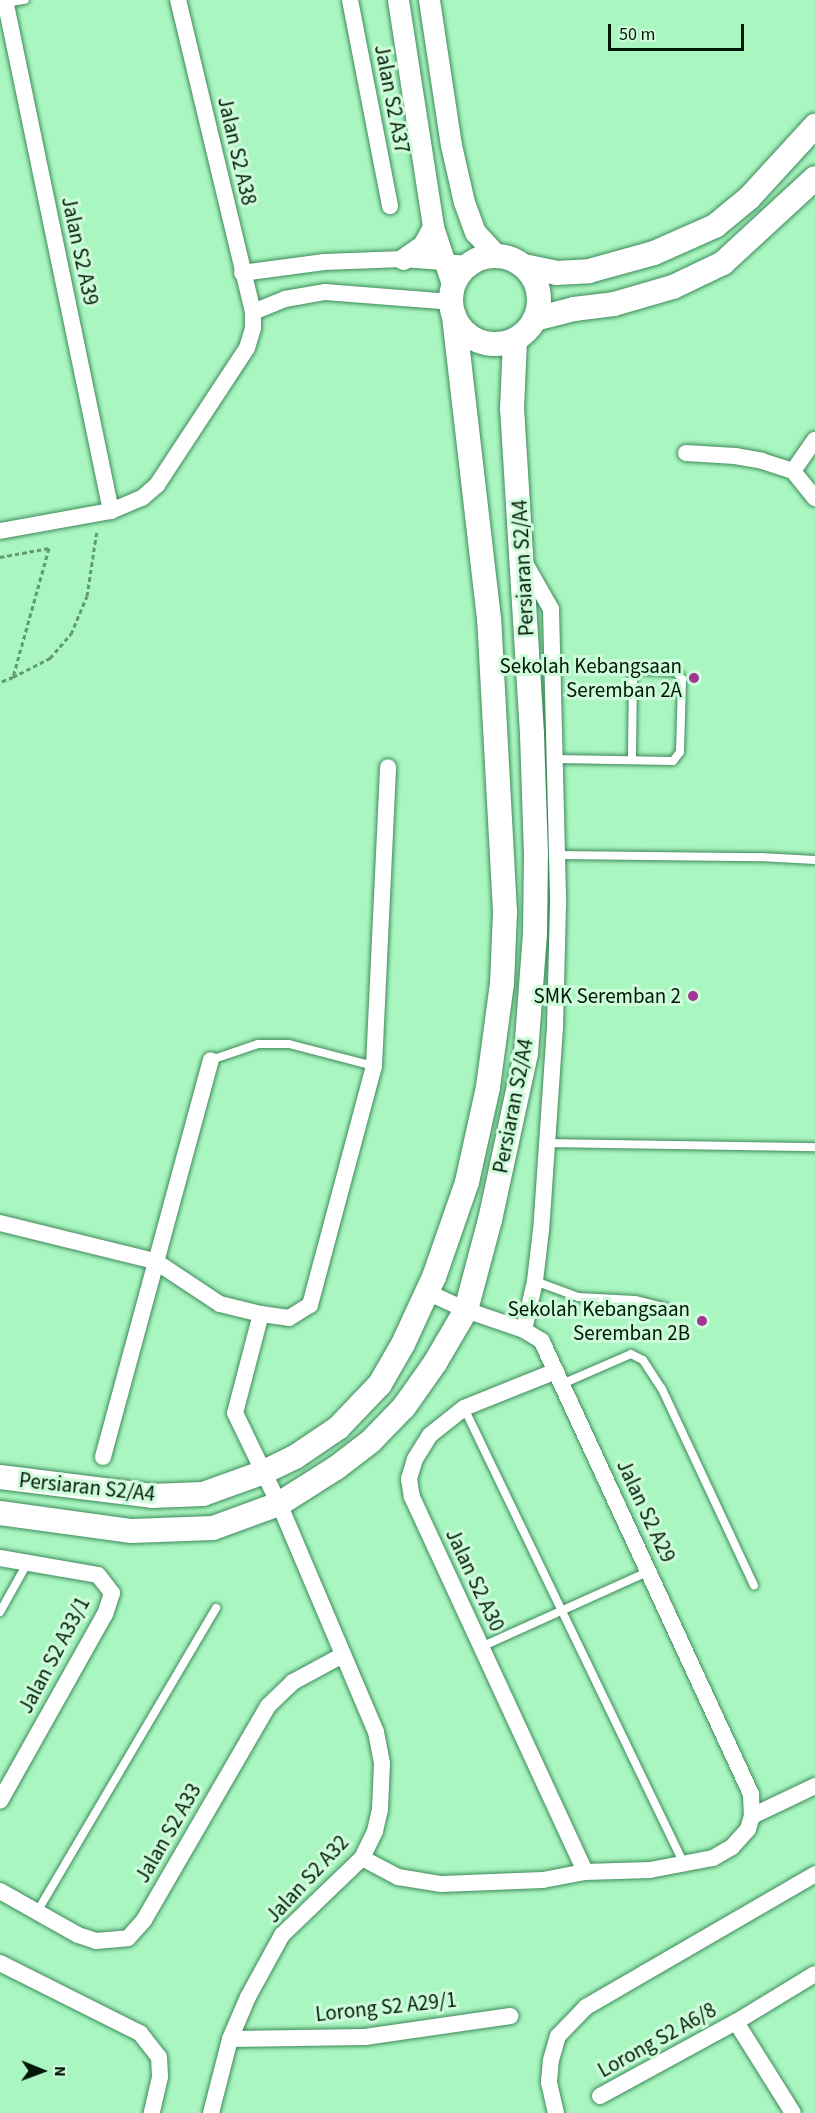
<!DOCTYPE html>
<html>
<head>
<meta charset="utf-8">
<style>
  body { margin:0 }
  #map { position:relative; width:815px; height:2113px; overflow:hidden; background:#a9f6c1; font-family:"Source Sans 3",sans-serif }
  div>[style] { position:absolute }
  .path>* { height:3px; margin-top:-1.5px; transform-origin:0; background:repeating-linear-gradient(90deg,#629972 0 4.5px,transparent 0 7.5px) }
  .roads { filter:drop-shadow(0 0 2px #3e895a) drop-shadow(0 0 2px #3e895a) }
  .service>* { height:8px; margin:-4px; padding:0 4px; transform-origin:4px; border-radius:4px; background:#fff }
  .minor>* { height:16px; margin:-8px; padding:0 8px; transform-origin:8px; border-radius:8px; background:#fff }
  .tertiary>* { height:21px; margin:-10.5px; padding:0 10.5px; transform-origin:10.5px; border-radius:10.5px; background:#fff }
  .secondary>* { height:24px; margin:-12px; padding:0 12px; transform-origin:12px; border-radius:12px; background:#fff }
  .secondary>.ring { margin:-12px; padding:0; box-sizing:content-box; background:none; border:24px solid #fff; border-radius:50% }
  .dots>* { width:16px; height:16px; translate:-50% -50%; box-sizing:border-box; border:3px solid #cefcdb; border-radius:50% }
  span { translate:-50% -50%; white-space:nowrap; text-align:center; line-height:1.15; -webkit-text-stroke:6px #cefcdb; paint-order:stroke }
  .street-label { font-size:21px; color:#001705 }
  .poi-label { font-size:21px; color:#001705 }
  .right { translate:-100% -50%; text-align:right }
  .north { position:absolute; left:12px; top:2041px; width:60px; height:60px; -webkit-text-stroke:4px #cefcdb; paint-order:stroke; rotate:91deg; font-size:16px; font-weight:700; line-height:24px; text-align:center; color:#001705 }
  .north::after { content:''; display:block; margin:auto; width:21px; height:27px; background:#001705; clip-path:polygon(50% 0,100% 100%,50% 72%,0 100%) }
  .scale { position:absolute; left:608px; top:24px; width:136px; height:27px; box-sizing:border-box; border:3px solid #001705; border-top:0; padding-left:8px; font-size:18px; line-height:21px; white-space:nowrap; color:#001705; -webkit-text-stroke:4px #cefcdb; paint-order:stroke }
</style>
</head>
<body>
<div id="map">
  <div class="path">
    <div style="left:0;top:557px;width:50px;rotate:-10.4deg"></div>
    <div style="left:49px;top:548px;width:134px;rotate:105.6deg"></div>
    <div style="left:13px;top:677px;width:14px;rotate:159deg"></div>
    <div style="left:13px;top:677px;width:42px;rotate:-27.2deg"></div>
    <div style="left:50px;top:658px;width:32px;rotate:-49deg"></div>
    <div style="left:71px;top:634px;width:41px;rotate:-67.2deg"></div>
    <div style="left:87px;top:596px;width:67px;rotate:-81.4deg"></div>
  </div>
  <div class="roads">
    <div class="service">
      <div style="left:5px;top:3px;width:20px;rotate:-9deg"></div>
      <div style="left:556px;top:759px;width:117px;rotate:1deg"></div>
      <div style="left:673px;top:761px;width:11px;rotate:-52deg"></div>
      <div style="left:680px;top:752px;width:73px;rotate:-88.4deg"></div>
      <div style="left:682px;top:679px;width:9px;rotate:-131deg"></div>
      <div style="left:676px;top:672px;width:37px;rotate:-177deg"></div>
      <div style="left:639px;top:670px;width:7px;rotate:146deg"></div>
      <div style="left:633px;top:674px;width:86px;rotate:90.7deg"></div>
      <div style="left:557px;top:855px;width:203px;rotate:0.6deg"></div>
      <div style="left:760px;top:857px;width:55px;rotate:3.1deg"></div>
      <div style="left:211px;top:1060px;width:50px;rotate:-18.8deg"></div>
      <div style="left:258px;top:1044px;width:31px"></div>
      <div style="left:289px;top:1044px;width:88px;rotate:14.5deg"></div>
      <div style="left:548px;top:1143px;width:267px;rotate:0.9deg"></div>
      <div style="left:535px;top:1281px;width:46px;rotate:20.4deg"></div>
      <div style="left:578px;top:1297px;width:57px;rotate:3deg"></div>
      <div style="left:635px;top:1300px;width:32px;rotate:14deg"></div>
      <div style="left:562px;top:1384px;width:75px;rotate:-23.5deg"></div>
      <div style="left:631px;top:1354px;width:13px;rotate:27deg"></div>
      <div style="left:643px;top:1360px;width:35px;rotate:57deg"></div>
      <div style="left:662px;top:1389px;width:217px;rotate:64.9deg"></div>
      <div style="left:464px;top:1408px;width:506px;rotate:64.24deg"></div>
      <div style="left:0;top:1612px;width:57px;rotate:-60.8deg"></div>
      <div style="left:481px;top:1647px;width:184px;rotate:-24.3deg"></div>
      <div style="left:37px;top:1912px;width:353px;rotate:-59.5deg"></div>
    </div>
    <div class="minor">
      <div style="left:5px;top:0;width:522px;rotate:78.28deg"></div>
      <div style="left:350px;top:0;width:210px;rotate:79deg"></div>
      <div style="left:242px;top:273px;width:83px;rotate:-7.6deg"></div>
      <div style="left:324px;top:262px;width:79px;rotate:-2.2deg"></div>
      <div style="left:403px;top:259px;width:66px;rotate:4.3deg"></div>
      <div style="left:253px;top:312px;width:35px;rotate:-22deg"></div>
      <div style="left:285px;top:299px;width:41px;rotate:-9.9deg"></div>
      <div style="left:325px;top:292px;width:126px;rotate:4.5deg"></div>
      <div style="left:686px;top:453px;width:49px;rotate:3.5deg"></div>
      <div style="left:735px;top:456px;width:27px;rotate:10deg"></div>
      <div style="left:762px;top:461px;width:33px;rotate:18deg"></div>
      <div style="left:793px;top:471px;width:35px;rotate:51deg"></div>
      <div style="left:793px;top:471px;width:38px;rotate:-55deg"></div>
      <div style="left:0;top:531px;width:113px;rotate:-10.2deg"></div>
      <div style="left:111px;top:511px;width:34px;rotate:-23deg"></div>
      <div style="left:142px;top:498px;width:20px;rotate:-41deg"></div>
      <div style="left:157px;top:485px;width:164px;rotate:-56.7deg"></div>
      <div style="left:247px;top:348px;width:21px;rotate:-73deg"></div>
      <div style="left:253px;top:328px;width:16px;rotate:-90deg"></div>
      <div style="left:253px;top:312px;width:321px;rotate:-103.5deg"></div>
      <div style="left:522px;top:558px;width:59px;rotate:60.4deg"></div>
      <div style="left:551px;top:609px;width:296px;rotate:88.6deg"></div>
      <div style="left:558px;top:905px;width:122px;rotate:91.4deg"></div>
      <div style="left:555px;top:1027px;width:203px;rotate:93.9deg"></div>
      <div style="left:541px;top:1230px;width:51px;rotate:96.7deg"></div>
      <div style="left:535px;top:1281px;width:50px;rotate:102.7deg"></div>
      <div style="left:0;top:1223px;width:160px;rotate:13.8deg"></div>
      <div style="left:155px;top:1261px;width:78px;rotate:33.5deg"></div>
      <div style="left:220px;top:1304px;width:42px;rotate:13.7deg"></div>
      <div style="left:556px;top:1371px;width:99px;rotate:158.1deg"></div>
      <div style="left:464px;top:1408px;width:43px;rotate:141.5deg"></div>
      <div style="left:430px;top:1435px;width:28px;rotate:122deg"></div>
      <div style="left:415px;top:1459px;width:21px;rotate:107deg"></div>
      <div style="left:409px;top:1479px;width:18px;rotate:81deg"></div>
      <div style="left:412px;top:1497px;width:413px;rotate:65.2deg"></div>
      <div style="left:103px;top:1457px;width:411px;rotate:-74.8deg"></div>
      <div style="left:0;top:1558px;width:99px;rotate:9.8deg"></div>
      <div style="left:98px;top:1575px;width:23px;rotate:52deg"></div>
      <div style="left:112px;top:1593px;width:22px;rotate:108deg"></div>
      <div style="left:105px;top:1614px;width:214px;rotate:119.3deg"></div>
      <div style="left:752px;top:1816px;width:70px;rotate:-25.5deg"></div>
      <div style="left:362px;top:1858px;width:41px;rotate:27.8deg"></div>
      <div style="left:398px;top:1877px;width:44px;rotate:9.2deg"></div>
      <div style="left:441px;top:1884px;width:102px;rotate:-2.2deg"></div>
      <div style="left:543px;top:1880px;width:43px;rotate:-10.8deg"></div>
      <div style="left:585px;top:1872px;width:65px;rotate:-1.8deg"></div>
      <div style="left:650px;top:1870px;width:64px;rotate:-10.8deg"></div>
      <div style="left:713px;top:1858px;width:22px;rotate:-30deg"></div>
      <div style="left:732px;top:1847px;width:24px;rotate:-48deg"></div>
      <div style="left:748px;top:1829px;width:14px;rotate:-73deg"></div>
      <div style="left:752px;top:1816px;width:22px;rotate:-93deg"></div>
      <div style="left:751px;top:1794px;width:499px;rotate:-114.8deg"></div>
      <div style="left:542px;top:1341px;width:21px;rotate:-149deg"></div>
      <div style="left:524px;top:1330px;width:61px;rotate:-161deg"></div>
      <div style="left:466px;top:1310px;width:43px;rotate:-155.2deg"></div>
      <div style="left:0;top:1891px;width:90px;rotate:29.4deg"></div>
      <div style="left:78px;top:1935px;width:19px;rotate:18deg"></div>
      <div style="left:96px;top:1941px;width:32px;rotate:-5deg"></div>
      <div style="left:128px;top:1938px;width:24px;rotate:-48deg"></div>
      <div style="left:144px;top:1920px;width:247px;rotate:-59.9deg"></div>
      <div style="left:268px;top:1706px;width:35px;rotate:-44deg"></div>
      <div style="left:293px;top:1682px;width:57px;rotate:-28.4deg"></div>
      <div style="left:0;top:1963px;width:157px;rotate:26.6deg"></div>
      <div style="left:140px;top:2033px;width:31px;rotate:52deg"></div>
      <div style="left:159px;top:2057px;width:20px;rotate:87deg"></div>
      <div style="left:160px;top:2077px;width:37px;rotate:103deg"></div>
      <div style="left:736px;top:2022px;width:107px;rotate:57.9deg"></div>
      <div style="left:230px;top:2039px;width:135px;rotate:-0.8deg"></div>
      <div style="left:365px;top:2037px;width:147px;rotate:-8.2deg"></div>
      <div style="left:600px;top:2096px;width:155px;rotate:-28.6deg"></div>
      <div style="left:736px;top:2022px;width:92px;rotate:-31.3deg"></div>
      <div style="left:211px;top:2113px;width:76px;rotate:-75.6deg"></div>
      <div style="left:230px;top:2039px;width:46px;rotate:-66.8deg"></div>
      <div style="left:248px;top:1997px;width:71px;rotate:-61.3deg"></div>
      <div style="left:282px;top:1935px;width:111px;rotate:-43.9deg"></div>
      <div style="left:362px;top:1858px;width:30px;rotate:-64deg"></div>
      <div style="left:375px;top:1831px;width:23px;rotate:-77deg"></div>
      <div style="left:380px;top:1809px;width:46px;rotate:-87.5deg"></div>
      <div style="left:382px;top:1763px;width:32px;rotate:-101deg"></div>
      <div style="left:376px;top:1732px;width:248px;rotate:-113deg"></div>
      <div style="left:279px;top:1504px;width:101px;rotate:-115.8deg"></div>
      <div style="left:235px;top:1413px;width:102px;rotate:-75.3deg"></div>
      <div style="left:261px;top:1314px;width:28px;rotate:8deg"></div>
      <div style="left:289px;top:1318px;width:25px;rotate:-32deg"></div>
      <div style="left:310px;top:1305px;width:247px;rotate:-75deg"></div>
      <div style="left:374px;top:1066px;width:299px;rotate:-87.3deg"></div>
      <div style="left:556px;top:2113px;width:32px;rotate:-103deg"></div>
      <div style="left:549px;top:2082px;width:22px;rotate:-85deg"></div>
      <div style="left:551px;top:2060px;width:25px;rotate:-74deg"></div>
      <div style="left:558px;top:2036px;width:40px;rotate:-46deg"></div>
      <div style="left:586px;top:2007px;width:265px;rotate:-30.1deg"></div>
    </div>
    <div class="tertiary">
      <div style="left:398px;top:0;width:230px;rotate:81.2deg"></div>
      <div style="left:433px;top:227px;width:63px;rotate:71.6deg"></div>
      <div style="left:429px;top:0;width:147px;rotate:81.4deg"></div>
      <div style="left:451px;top:145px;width:58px;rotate:77.2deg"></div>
      <div style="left:464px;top:202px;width:32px;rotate:70deg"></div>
      <div style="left:475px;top:232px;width:33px;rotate:47deg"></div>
      <div style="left:403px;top:259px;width:24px;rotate:-35deg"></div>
      <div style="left:423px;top:245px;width:21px;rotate:-61deg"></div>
    </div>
    <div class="secondary">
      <div class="ring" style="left:451px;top:256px;width:64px;height:64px"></div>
      <div style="left:524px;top:266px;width:33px;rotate:12deg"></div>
      <div style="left:556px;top:273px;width:33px;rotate:-3deg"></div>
      <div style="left:589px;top:271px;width:67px;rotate:-15.5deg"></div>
      <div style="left:654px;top:253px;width:67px;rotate:-23.9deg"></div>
      <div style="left:715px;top:226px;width:44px;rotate:-39.5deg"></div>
      <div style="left:749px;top:198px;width:98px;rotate:-47.5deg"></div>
      <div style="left:535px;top:319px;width:40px;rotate:-14.4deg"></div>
      <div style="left:574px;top:309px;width:40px;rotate:-7.1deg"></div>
      <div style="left:614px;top:304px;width:61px;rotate:-16.1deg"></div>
      <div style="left:673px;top:287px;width:55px;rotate:-25.6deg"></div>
      <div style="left:723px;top:263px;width:125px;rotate:-42.7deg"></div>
      <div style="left:0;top:1477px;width:153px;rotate:7.1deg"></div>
      <div style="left:152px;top:1496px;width:51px;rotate:-2.2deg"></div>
      <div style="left:203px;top:1494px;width:65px;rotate:-19.8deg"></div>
      <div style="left:264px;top:1472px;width:34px;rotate:-26deg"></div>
      <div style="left:295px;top:1457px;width:52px;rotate:-34deg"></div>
      <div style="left:338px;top:1428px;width:61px;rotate:-46.3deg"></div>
      <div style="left:380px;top:1384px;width:46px;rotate:-60.1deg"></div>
      <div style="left:403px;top:1344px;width:74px;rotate:-65.2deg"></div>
      <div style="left:434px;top:1277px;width:101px;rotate:-70.8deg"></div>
      <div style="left:467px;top:1182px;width:97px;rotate:-77.5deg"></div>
      <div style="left:488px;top:1087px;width:104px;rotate:-82.3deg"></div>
      <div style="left:502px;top:984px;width:72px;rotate:-87.6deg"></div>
      <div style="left:505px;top:912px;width:293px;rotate:-93.1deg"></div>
      <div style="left:489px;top:619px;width:305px;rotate:-96.6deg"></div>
      <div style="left:0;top:1513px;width:133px;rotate:7.8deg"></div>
      <div style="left:132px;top:1531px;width:81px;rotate:-2.1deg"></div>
      <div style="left:213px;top:1528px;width:70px;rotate:-20deg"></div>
      <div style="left:279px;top:1504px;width:67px;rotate:-32.3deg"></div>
      <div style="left:336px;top:1468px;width:44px;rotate:-37.6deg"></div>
      <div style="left:371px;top:1441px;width:47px;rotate:-45.9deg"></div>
      <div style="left:404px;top:1407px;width:54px;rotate:-54.8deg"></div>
      <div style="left:435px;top:1363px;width:61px;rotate:-59.7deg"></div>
      <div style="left:466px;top:1310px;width:93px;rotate:-75.1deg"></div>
      <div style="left:490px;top:1220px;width:171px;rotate:-77.8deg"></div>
      <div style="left:526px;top:1053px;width:119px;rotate:-85.7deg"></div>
      <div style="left:535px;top:934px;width:79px;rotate:-89.3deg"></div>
      <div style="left:536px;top:855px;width:121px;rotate:-91.9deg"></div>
      <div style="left:532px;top:734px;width:326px;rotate:-93.5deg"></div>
      <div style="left:512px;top:409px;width:69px;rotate:-87.5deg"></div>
    </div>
  </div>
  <div class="dots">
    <div style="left:694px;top:678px;background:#a23493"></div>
    <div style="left:693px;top:996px;background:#a23493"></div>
    <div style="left:702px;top:1321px;background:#a23493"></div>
  </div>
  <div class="street-label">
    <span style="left:392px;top:99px;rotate:79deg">Jalan S2 A37</span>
    <span style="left:237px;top:151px;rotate:77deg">Jalan S2 A38</span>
    <span style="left:80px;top:251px;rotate:78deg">Jalan S2 A39</span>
    <span style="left:523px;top:568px;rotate:-93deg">Persiaran S2/A4</span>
    <span style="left:513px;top:1106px;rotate:-79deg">Persiaran S2/A4</span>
    <span style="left:87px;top:1487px;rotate:6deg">Persiaran S2/A4</span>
    <span style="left:646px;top:1511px;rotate:65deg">Jalan S2 A29</span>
    <span style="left:475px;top:1580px;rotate:65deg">Jalan S2 A30</span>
    <span style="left:54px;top:1655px;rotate:-62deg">Jalan S2 A33/1</span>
    <span style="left:168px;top:1833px;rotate:-60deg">Jalan S2 A33</span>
    <span style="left:307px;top:1879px;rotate:-47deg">Jalan S2 A32</span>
    <span style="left:386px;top:2007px;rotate:-6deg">Lorong S2 A29/1</span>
    <span style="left:657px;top:2040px;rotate:-29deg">Lorong S2 A6/8</span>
  </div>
  <div class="poi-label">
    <span class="right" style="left:682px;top:678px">Sekolah Kebangsaan<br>Seremban 2A</span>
    <span class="right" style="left:681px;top:996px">SMK Seremban 2</span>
    <span class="right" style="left:690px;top:1321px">Sekolah Kebangsaan<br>Seremban 2B</span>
  </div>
  <div class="north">N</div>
  <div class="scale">50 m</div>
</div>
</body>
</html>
